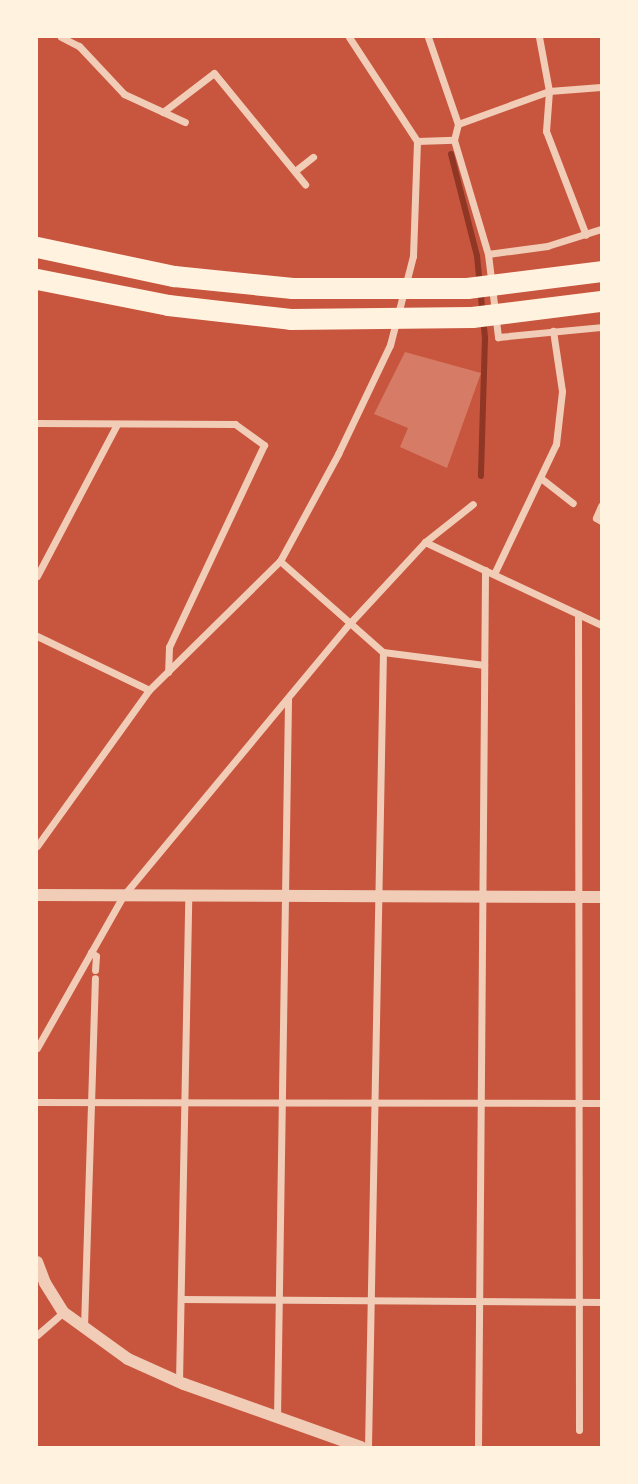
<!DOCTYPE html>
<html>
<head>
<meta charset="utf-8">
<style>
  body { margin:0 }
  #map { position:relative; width:638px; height:1484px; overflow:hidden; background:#c8553d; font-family:"Open Sans",sans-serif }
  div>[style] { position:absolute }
  .stream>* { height:6px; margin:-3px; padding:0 3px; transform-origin:3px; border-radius:3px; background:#8f3625 }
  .building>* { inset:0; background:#d67c66 }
  .minor>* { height:7px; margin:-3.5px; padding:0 3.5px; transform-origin:3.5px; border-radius:3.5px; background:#f1ccb7 }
  .tertiary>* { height:12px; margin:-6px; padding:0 6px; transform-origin:6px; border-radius:6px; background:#f1ccb7 }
  .motorway>* { height:21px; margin:-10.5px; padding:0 10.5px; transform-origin:10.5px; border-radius:10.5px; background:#fff3e0 }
  span { translate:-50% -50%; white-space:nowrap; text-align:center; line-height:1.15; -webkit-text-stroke:6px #fff3e0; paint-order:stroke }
  .frame { position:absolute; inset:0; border:38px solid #fff3e0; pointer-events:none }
</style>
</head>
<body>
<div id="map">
  <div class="stream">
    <div style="left:451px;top:154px;width:105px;rotate:75.7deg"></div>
    <div style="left:477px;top:256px;width:82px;rotate:84.4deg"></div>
    <div style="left:485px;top:338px;width:138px;rotate:91.7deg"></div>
  </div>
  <div class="building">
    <div style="clip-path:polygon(405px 352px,481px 373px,447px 468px,400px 447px,408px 428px,374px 414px)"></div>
  </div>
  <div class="minor">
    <div style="left:61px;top:37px;width:20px;rotate:27deg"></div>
    <div style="left:79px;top:46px;width:66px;rotate:46.8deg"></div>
    <div style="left:124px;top:94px;width:67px;rotate:24.7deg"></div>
    <div style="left:428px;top:37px;width:92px;rotate:71deg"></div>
    <div style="left:539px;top:37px;width:55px;rotate:79.5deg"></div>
    <div style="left:549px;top:91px;width:40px;rotate:94.3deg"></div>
    <div style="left:546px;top:131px;width:111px;rotate:69deg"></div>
    <div style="left:163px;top:112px;width:64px;rotate:-37.4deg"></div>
    <div style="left:214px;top:73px;width:144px;rotate:50.7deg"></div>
    <div style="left:454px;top:140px;width:119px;rotate:73.4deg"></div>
    <div style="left:488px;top:254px;width:84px;rotate:83.1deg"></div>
    <div style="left:498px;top:337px;width:103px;rotate:-5.5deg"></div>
    <div style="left:417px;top:141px;width:37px;rotate:-2deg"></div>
    <div style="left:454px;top:140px;width:16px;rotate:-76deg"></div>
    <div style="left:458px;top:124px;width:97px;rotate:-19.9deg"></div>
    <div style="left:549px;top:91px;width:52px;rotate:-4.4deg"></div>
    <div style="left:295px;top:171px;width:23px;rotate:-38deg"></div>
    <div style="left:488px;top:254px;width:60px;rotate:-7.7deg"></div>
    <div style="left:547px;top:246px;width:57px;rotate:-17.5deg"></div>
    <div style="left:37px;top:423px;width:198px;rotate:0.3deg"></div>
    <div style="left:235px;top:424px;width:36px;rotate:36deg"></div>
    <div style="left:264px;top:445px;width:223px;rotate:115.2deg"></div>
    <div style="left:169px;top:647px;width:25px;rotate:92deg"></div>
    <div style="left:542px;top:479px;width:39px;rotate:38deg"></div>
    <div style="left:601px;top:506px;width:13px;rotate:113deg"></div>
    <div style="left:596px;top:518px;width:6px;rotate:31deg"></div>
    <div style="left:425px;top:542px;width:195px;rotate:25.2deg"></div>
    <div style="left:280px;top:561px;width:137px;rotate:41.5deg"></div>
    <div style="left:383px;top:652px;width:102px;rotate:7.3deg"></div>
    <div style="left:494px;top:574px;width:144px;rotate:-64.5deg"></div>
    <div style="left:556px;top:444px;width:53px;rotate:-83.5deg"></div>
    <div style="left:562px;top:391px;width:61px;rotate:-98.5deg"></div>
    <div style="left:37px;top:576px;width:170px;rotate:-62.2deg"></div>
    <div style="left:578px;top:614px;width:816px;rotate:89.93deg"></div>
    <div style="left:37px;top:636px;width:124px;rotate:25.7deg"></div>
    <div style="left:37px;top:846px;width:192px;rotate:-54.3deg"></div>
    <div style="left:149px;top:690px;width:184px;rotate:-44.6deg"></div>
    <div style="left:280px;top:561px;width:122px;rotate:-61.5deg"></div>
    <div style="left:338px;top:454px;width:121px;rotate:-64.5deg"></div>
    <div style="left:390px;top:345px;width:92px;rotate:-75.5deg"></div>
    <div style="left:413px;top:256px;width:115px;rotate:-88deg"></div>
    <div style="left:417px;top:141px;width:124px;rotate:-123.2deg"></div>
    <div style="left:91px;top:952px;width:6px;rotate:39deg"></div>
    <div style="left:96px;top:956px;width:14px;rotate:94deg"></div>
    <div style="left:37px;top:1048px;width:175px;rotate:-60.5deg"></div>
    <div style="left:123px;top:896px;width:355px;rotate:-50.3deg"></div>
    <div style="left:350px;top:623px;width:110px;rotate:-47.2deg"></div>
    <div style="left:425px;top:542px;width:61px;rotate:-38.4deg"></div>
    <div style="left:37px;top:1102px;width:564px;rotate:0.1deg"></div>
    <div style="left:181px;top:1299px;width:420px;rotate:0.4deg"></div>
    <div style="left:84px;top:1327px;width:349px;rotate:-88.2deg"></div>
    <div style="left:37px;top:1335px;width:35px;rotate:-41deg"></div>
    <div style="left:179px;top:1382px;width:486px;rotate:-88.9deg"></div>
    <div style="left:277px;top:1418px;width:719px;rotate:-89.12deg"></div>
    <div style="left:368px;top:1447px;width:795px;rotate:-88.92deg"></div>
    <div style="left:478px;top:1447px;width:877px;rotate:-89.54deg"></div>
  </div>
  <div class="tertiary">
    <div style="left:37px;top:895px;width:564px;rotate:0.2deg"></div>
    <div style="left:37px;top:1262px;width:22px;rotate:69deg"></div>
    <div style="left:45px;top:1283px;width:34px;rotate:58deg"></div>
    <div style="left:63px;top:1312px;width:80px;rotate:35.9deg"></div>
    <div style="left:128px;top:1359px;width:61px;rotate:24.1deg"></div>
    <div style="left:184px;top:1384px;width:188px;rotate:19.6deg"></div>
  </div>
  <div class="motorway">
    <div style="left:37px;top:247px;width:140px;rotate:12deg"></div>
    <div style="left:174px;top:276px;width:119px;rotate:5.8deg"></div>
    <div style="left:292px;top:288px;width:175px"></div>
    <div style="left:467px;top:288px;width:135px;rotate:-7.2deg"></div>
    <div style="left:37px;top:279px;width:134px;rotate:11.2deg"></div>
    <div style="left:168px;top:305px;width:123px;rotate:6.5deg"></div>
    <div style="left:290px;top:319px;width:182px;rotate:-0.6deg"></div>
    <div style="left:472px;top:317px;width:130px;rotate:-7.1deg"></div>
  </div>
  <div class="frame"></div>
</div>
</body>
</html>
